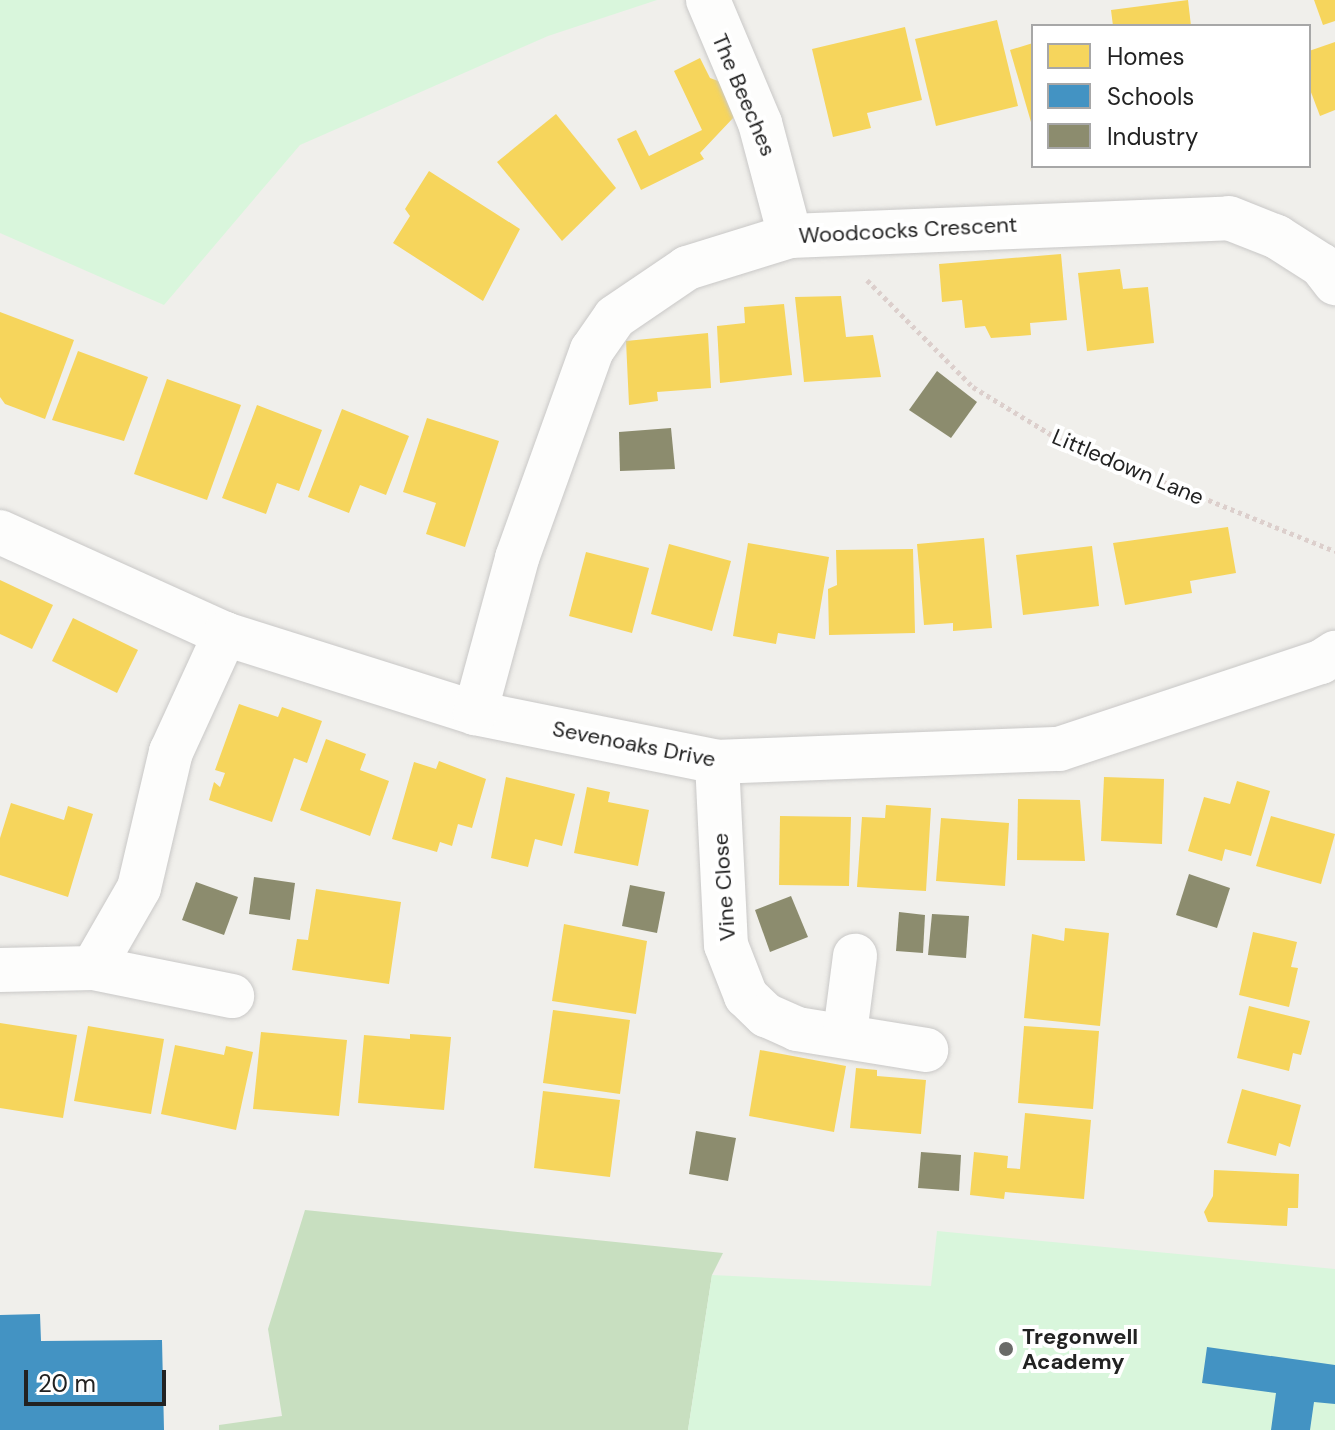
<!DOCTYPE html>
<html>
<head>
<meta charset="utf-8">
<style>
  body { margin:0 }
  #map { position:relative; width:1335px; height:1430px; overflow:hidden; background:#f0efeb; font-family:"DM Sans",sans-serif }
  div>[style] { position:absolute }
  .forest>* { inset:0; background:#c8dfc0 }
  .park>* { inset:0; background:#d9f6dc }
  .homes>* { inset:0; background:#f6d55c }
  .schools>* { inset:0; background:#4393c3 }
  .industry>* { inset:0; background:#8c8c6e }
  .path>* { height:5px; margin-top:-2.5px; transform-origin:0; background:repeating-linear-gradient(90deg,#dccfcc 0 4px,transparent 0 8px) }
  .roads { filter:drop-shadow(0 0 2px #c9c8c7) drop-shadow(0 0 2px #c9c8c7) }
  .minor>* { height:44px; margin:-22px; padding:0 22px; transform-origin:22px; border-radius:22px; background:#fdfdfc }
  .dots>* { width:22px; height:22px; translate:-50% -50%; box-sizing:border-box; border:4px solid #fff; border-radius:50% }
  span { translate:-50% -50%; white-space:nowrap; text-align:center; line-height:1.15; -webkit-text-stroke:8px #fff; paint-order:stroke }
  .street-label { font-size:22px; color:#222 }
  .poi-label { font-size:22px; color:#222; font-weight:700 }
  .left { translate:0 -50%; text-align:left }
  .legend { position:absolute; left:1031px; top:24px; width:280px; height:144px; box-sizing:border-box; background:#fff; border:2px solid #a7a7a7; margin:0; padding:10px 14px; list-style:none; font-size:24px; color:#222 }
  .legend li { display:flex; align-items:center; gap:16px; height:40px }
  .legend b { width:40px; border:2px solid #a7a7a7 }
  .scale { position:absolute; left:24px; top:1370px; width:142px; height:36px; box-sizing:border-box; border:4px solid #222; border-top:0; padding-left:10px; font-size:24px; line-height:28px; white-space:nowrap; color:#222; -webkit-text-stroke:6px #fff; paint-order:stroke }
</style>
</head>
<body>
<div id="map">
  <div class="forest">
    <div style="clip-path:polygon(305px 1210px,723px 1253px,712px 1275px,688px 1430px,219px 1430px,219px 1425px,282px 1416px,268px 1329px)"></div>
  </div>
  <div class="park">
    <div style="clip-path:polygon(0 0,657px 0,548px 36px,300px 145px,164px 305px,0 233px)"></div>
    <div style="clip-path:polygon(937px 1231px,1335px 1269px,1335px 1430px,688px 1430px,712px 1275px,931px 1286px)"></div>
  </div>
  <div class="homes">
    <div style="clip-path:polygon(1188px 0,1191px 26px,1113px 26px,1111px 10px)"></div>
    <div style="clip-path:polygon(1314px 0,1335px 0,1335px 21px,1323px 25px)"></div>
    <div style="clip-path:polygon(997px 20px,1018px 106px,936px 126px,915px 39px)"></div>
    <div style="clip-path:polygon(905px 27px,922px 100px,867px 113px,871px 128px,833px 137px,812px 49px)"></div>
    <div style="clip-path:polygon(1335px 42px,1335px 110px,1320px 116px,1309px 87px,1309px 51px)"></div>
    <div style="clip-path:polygon(1033px 43px,1033px 122px,1031px 122px,1010px 50px)"></div>
    <div style="clip-path:polygon(700px 58px,710px 78px,721px 82px,734px 117px,700px 153px,704px 159px,641px 190px,617px 139px,636px 130px,649px 156px,702px 130px,674px 71px)"></div>
    <div style="clip-path:polygon(556px 114px,616px 188px,562px 241px,497px 162px)"></div>
    <div style="clip-path:polygon(429px 171px,520px 229px,483px 301px,393px 243px,410px 216px,405px 209px)"></div>
    <div style="clip-path:polygon(1061px 254px,1067px 320px,1030px 323px,1031px 335px,991px 338px,985px 326px,965px 328px,962px 300px,942px 302px,939px 264px)"></div>
    <div style="clip-path:polygon(1120px 269px,1123px 289px,1148px 287px,1154px 343px,1087px 351px,1078px 273px)"></div>
    <div style="clip-path:polygon(841px 296px,846px 337px,873px 335px,881px 377px,804px 382px,795px 297px)"></div>
    <div style="clip-path:polygon(784px 304px,792px 375px,720px 383px,717px 326px,745px 323px,744px 307px)"></div>
    <div style="clip-path:polygon(0 312px,74px 340px,45px 419px,5px 404px,0 397px)"></div>
    <div style="clip-path:polygon(708px 333px,711px 388px,657px 392px,658px 401px,629px 405px,626px 341px)"></div>
    <div style="clip-path:polygon(78px 351px,148px 377px,124px 441px,52px 420px)"></div>
    <div style="clip-path:polygon(167px 379px,241px 405px,207px 500px,134px 474px)"></div>
    <div style="clip-path:polygon(257px 405px,322px 430px,299px 491px,277px 483px,266px 514px,222px 498px)"></div>
    <div style="clip-path:polygon(342px 409px,409px 436px,386px 495px,360px 485px,349px 513px,308px 497px)"></div>
    <div style="clip-path:polygon(427px 418px,499px 441px,465px 547px,426px 534px,436px 503px,403px 492px)"></div>
    <div style="clip-path:polygon(1228px 527px,1236px 573px,1190px 581px,1192px 593px,1125px 605px,1113px 543px)"></div>
    <div style="clip-path:polygon(984px 538px,992px 628px,953px 631px,953px 623px,924px 625px,917px 544px)"></div>
    <div style="clip-path:polygon(748px 543px,829px 557px,815px 639px,778px 633px,776px 644px,733px 636px)"></div>
    <div style="clip-path:polygon(669px 544px,731px 561px,712px 631px,651px 614px)"></div>
    <div style="clip-path:polygon(1092px 546px,1099px 606px,1023px 615px,1016px 555px)"></div>
    <div style="clip-path:polygon(913px 549px,915px 633px,829px 635px,828px 589px,837px 585px,836px 550px)"></div>
    <div style="clip-path:polygon(586px 552px,649px 568px,632px 633px,569px 616px)"></div>
    <div style="clip-path:polygon(0 580px,53px 605px,32px 649px,0 634px)"></div>
    <div style="clip-path:polygon(73px 618px,138px 650px,117px 693px,52px 661px)"></div>
    <div style="clip-path:polygon(239px 704px,278px 717px,282px 707px,322px 721px,307px 763px,294px 758px,272px 822px,209px 800px,214px 782px,220px 787px,225px 773px,215px 770px)"></div>
    <div style="clip-path:polygon(326px 739px,366px 754px,360px 770px,389px 781px,370px 836px,300px 810px)"></div>
    <div style="clip-path:polygon(439px 761px,486px 779px,472px 828px,458px 824px,452px 846px,440px 842px,437px 852px,392px 839px,414px 762px,436px 769px)"></div>
    <div style="clip-path:polygon(506px 777px,575px 794px,562px 846px,535px 839px,528px 867px,491px 858px)"></div>
    <div style="clip-path:polygon(1104px 777px,1164px 779px,1162px 844px,1101px 841px)"></div>
    <div style="clip-path:polygon(1237px 781px,1270px 791px,1251px 856px,1225px 849px,1222px 861px,1188px 851px,1204px 797px,1230px 804px)"></div>
    <div style="clip-path:polygon(587px 787px,610px 792px,608px 802px,649px 810px,638px 866px,574px 853px)"></div>
    <div style="clip-path:polygon(1018px 799px,1080px 800px,1085px 861px,1017px 860px)"></div>
    <div style="clip-path:polygon(11px 803px,64px 820px,68px 806px,93px 814px,68px 897px,0 875px,0 838px)"></div>
    <div style="clip-path:polygon(886px 805px,931px 808px,926px 891px,857px 887px,862px 817px,885px 818px)"></div>
    <div style="clip-path:polygon(780px 816px,851px 817px,849px 886px,779px 885px)"></div>
    <div style="clip-path:polygon(1271px 816px,1335px 834px,1321px 884px,1256px 866px)"></div>
    <div style="clip-path:polygon(941px 818px,1009px 823px,1005px 886px,936px 881px)"></div>
    <div style="clip-path:polygon(316px 889px,401px 902px,389px 984px,292px 970px,297px 939px,308px 940px)"></div>
    <div style="clip-path:polygon(564px 924px,647px 941px,636px 1014px,552px 1001px)"></div>
    <div style="clip-path:polygon(1065px 928px,1109px 933px,1100px 1026px,1024px 1018px,1032px 934px,1064px 941px)"></div>
    <div style="clip-path:polygon(1253px 932px,1297px 942px,1291px 967px,1298px 968px,1289px 1007px,1239px 995px)"></div>
    <div style="clip-path:polygon(1249px 1006px,1310px 1021px,1301px 1055px,1293px 1053px,1289px 1071px,1237px 1058px)"></div>
    <div style="clip-path:polygon(553px 1010px,630px 1020px,620px 1094px,543px 1083px)"></div>
    <div style="clip-path:polygon(0 1023px,77px 1035px,63px 1118px,0 1108px)"></div>
    <div style="clip-path:polygon(88px 1026px,164px 1039px,151px 1114px,74px 1101px)"></div>
    <div style="clip-path:polygon(1024px 1026px,1099px 1031px,1093px 1109px,1018px 1103px)"></div>
    <div style="clip-path:polygon(261px 1032px,347px 1040px,339px 1116px,253px 1109px)"></div>
    <div style="clip-path:polygon(410px 1034px,451px 1037px,444px 1110px,358px 1103px,364px 1035px,410px 1039px)"></div>
    <div style="clip-path:polygon(175px 1045px,224px 1055px,226px 1046px,253px 1052px,236px 1130px,161px 1114px)"></div>
    <div style="clip-path:polygon(760px 1050px,846px 1066px,834px 1132px,749px 1116px)"></div>
    <div style="clip-path:polygon(856px 1068px,877px 1070px,877px 1076px,926px 1080px,921px 1134px,850px 1128px)"></div>
    <div style="clip-path:polygon(1242px 1089px,1301px 1105px,1290px 1147px,1279px 1143px,1276px 1156px,1227px 1143px)"></div>
    <div style="clip-path:polygon(543px 1091px,620px 1100px,610px 1177px,534px 1168px)"></div>
    <div style="clip-path:polygon(1025px 1113px,1091px 1120px,1084px 1199px,1005px 1192px,1004px 1199px,970px 1195px,974px 1152px,1008px 1156px,1007px 1168px,1020px 1169px)"></div>
    <div style="clip-path:polygon(1214px 1170px,1299px 1174px,1298px 1208px,1288px 1208px,1287px 1226px,1208px 1222px,1204px 1212px,1213px 1196px)"></div>
  </div>
  <div class="schools">
    <div style="clip-path:polygon(40px 1314px,41px 1341px,162px 1340px,164px 1430px,0 1430px,0 1315px)"></div>
    <div style="clip-path:polygon(1207px 1347px,1335px 1365px,1335px 1404px,1314px 1402px,1310px 1430px,1271px 1430px,1276px 1393px,1202px 1383px)"></div>
  </div>
  <div class="industry">
    <div style="clip-path:polygon(937px 371px,977px 402px,951px 438px,909px 410px)"></div>
    <div style="clip-path:polygon(671px 428px,675px 469px,620px 471px,619px 432px)"></div>
    <div style="clip-path:polygon(1189px 874px,1230px 888px,1217px 928px,1176px 915px)"></div>
    <div style="clip-path:polygon(254px 877px,295px 883px,290px 920px,249px 914px)"></div>
    <div style="clip-path:polygon(196px 882px,238px 897px,224px 935px,182px 920px)"></div>
    <div style="clip-path:polygon(630px 885px,665px 892px,657px 933px,622px 926px)"></div>
    <div style="clip-path:polygon(791px 896px,808px 937px,770px 952px,755px 910px)"></div>
    <div style="clip-path:polygon(899px 912px,925px 915px,923px 953px,896px 951px)"></div>
    <div style="clip-path:polygon(932px 914px,969px 916px,966px 958px,928px 955px)"></div>
    <div style="clip-path:polygon(696px 1131px,736px 1138px,728px 1181px,689px 1174px)"></div>
    <div style="clip-path:polygon(921px 1152px,961px 1155px,959px 1191px,918px 1188px)"></div>
  </div>
  <div class="path">
    <div style="left:867px;top:280px;width:151px;rotate:45.3deg"></div>
    <div style="left:973px;top:387px;width:102px;rotate:31.3deg"></div>
    <div style="left:1060px;top:440px;width:297px;rotate:22deg"></div>
  </div>
  <div class="roads">
    <div class="minor">
      <div style="left:708px;top:0;width:134px;rotate:67.1deg"></div>
      <div style="left:760px;top:123px;width:117px;rotate:75.1deg"></div>
      <div style="left:0;top:532px;width:247px;rotate:24.4deg"></div>
      <div style="left:225px;top:634px;width:262px;rotate:17.5deg"></div>
      <div style="left:475px;top:713px;width:247px;rotate:11.4deg"></div>
      <div style="left:717px;top:762px;width:342px;rotate:-2.2deg"></div>
      <div style="left:1059px;top:749px;width:276px;rotate:-18.4deg"></div>
      <div style="left:1321px;top:662px;width:17px;rotate:-33deg"></div>
      <div style="left:475px;top:713px;width:161px;rotate:-74.8deg"></div>
      <div style="left:517px;top:558px;width:221px;rotate:-70.2deg"></div>
      <div style="left:592px;top:350px;width:40px;rotate:-55.1deg"></div>
      <div style="left:615px;top:317px;width:87px;rotate:-34.2deg"></div>
      <div style="left:687px;top:268px;width:108px;rotate:-17.3deg"></div>
      <div style="left:790px;top:236px;width:439px;rotate:-2.3deg"></div>
      <div style="left:1229px;top:218px;width:52px;rotate:21.6deg"></div>
      <div style="left:1277px;top:237px;width:52px;rotate:32.5deg"></div>
      <div style="left:1321px;top:265px;width:23px;rotate:52deg"></div>
      <div style="left:717px;top:762px;width:183px;rotate:87.2deg"></div>
      <div style="left:726px;top:945px;width:55px;rotate:68.6deg"></div>
      <div style="left:746px;top:996px;width:28px;rotate:44deg"></div>
      <div style="left:766px;top:1015px;width:34px;rotate:24deg"></div>
      <div style="left:797px;top:1029px;width:131px;rotate:9.2deg"></div>
      <div style="left:93px;top:968px;width:142px;rotate:11.4deg"></div>
      <div style="left:0;top:970px;width:93px;rotate:-1.2deg"></div>
      <div style="left:93px;top:968px;width:92px;rotate:-60.1deg"></div>
      <div style="left:139px;top:888px;width:140px;rotate:-76.8deg"></div>
      <div style="left:171px;top:752px;width:130px;rotate:-65.4deg"></div>
      <div style="left:845px;top:1033px;width:78px;rotate:-82.6deg"></div>
    </div>
  </div>
  <div class="dots">
    <div style="left:1006px;top:1349px;background:#6a6a68"></div>
  </div>
  <div class="street-label">
    <span style="left:744px;top:95px;rotate:67deg">The Beeches</span>
    <span style="left:908px;top:230px;rotate:-3deg">Woodcocks Crescent</span>
    <span style="left:1128px;top:467px;rotate:23deg">Littledown Lane</span>
    <span style="left:634px;top:744px;rotate:11deg">Sevenoaks Drive</span>
    <span style="left:724px;top:887px;rotate:-94deg">Vine Close</span>
  </div>
  <div class="poi-label">
    <span class="left" style="left:1022px;top:1349px">Tregonwell<br>Academy</span>
  </div>
  <ul class="legend">
  <li><b style="height:22px;background:#f6d55c"></b>Homes</li>
  <li><b style="height:22px;background:#4393c3"></b>Schools</li>
  <li><b style="height:22px;background:#8c8c6e"></b>Industry</li>
  </ul>
  <div class="scale">20 m</div>
</div>
</body>
</html>
